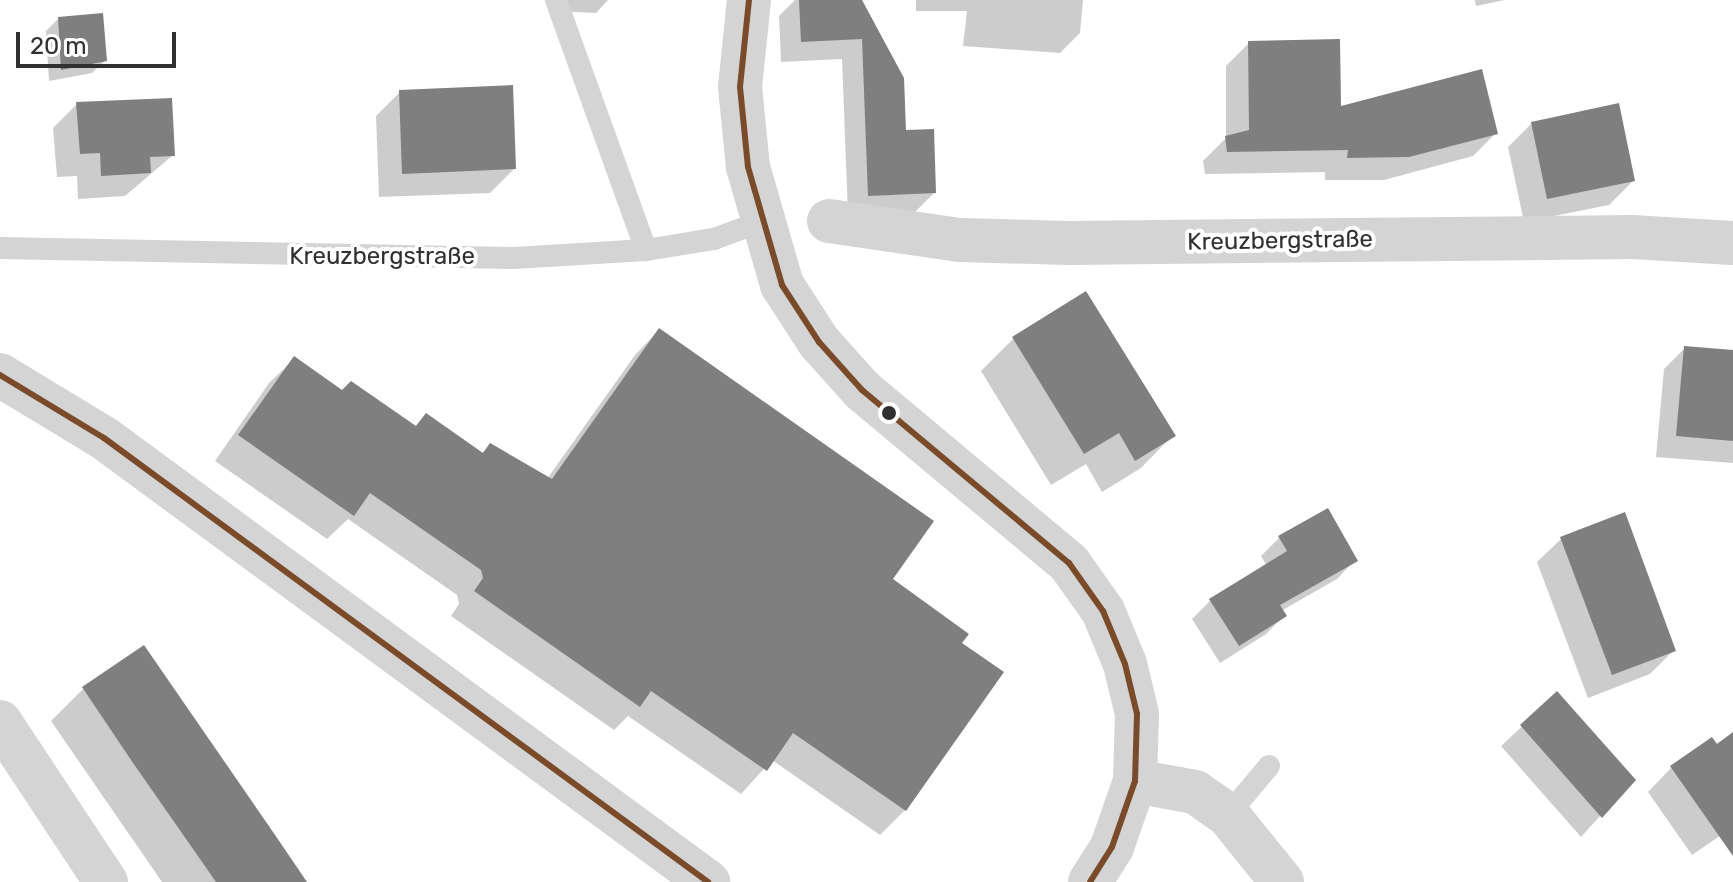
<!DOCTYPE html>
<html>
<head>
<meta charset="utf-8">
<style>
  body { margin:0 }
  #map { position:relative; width:1733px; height:882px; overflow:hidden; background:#fff; font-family:Rubik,sans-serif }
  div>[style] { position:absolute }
  .shadow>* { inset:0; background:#0003 }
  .building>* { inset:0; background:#7f7f7f }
  .service>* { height:22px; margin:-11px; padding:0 11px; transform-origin:11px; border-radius:11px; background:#d4d4d4 }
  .minor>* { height:44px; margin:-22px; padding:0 22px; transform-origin:22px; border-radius:22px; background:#d4d4d4 }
  .tertiary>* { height:44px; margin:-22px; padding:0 22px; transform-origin:22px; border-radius:22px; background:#d4d4d4 }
  .bus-1>* { height:6px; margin:-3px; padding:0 3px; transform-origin:3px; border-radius:3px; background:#7a4b2a }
  .dots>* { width:22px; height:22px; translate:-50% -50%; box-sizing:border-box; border:4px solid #fff; border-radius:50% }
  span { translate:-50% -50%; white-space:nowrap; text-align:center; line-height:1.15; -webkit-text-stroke:8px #fff; paint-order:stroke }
  .street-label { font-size:24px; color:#303030 }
  .scale { position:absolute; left:16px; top:32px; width:160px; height:36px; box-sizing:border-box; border:4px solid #303030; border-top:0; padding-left:10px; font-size:24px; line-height:28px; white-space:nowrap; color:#303030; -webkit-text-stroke:6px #fff; paint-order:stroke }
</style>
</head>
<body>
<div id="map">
  <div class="shadow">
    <div style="clip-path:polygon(554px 0,608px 0,596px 13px,554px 11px)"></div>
    <div style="clip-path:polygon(795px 0,860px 0,904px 132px,934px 193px,914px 213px,848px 216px,842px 59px,781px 62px,779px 16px)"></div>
    <div style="clip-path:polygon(916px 0,1083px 0,1080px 33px,1060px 53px,963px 46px,967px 11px,916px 11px)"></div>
    <div style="clip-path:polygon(1475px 0,1505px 0,1476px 6px)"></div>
    <div style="clip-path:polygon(58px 19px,105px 61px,92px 73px,49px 81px,46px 31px)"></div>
    <div style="clip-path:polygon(1249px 43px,1339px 108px,1496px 133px,1473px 156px,1384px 180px,1325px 180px,1325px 172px,1205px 174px,1203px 161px,1226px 138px,1226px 66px)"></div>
    <div style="clip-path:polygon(400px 92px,514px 169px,490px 193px,379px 197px,376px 116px)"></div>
    <div style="clip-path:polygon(77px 104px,173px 155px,125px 196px,78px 199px,77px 176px,57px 177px,53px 128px)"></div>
    <div style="clip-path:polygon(1532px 123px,1633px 181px,1609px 205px,1524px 222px,1508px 147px)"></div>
    <div style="clip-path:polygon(659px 330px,891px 580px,960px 644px,905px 810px,880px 835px,772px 760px,741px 794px,628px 716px,614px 730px,451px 616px,459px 604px,457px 595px,348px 519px,327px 539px,215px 461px,269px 383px,294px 359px,342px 392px,414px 427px,426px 416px,481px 454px,490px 446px,547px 479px,635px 355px)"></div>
    <div style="clip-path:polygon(1013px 339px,1173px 435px,1141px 468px,1102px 492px,1086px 464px,1051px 485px,981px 371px)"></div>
    <div style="clip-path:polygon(1685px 348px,1733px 352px,1733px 463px,1656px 457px,1664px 369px)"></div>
    <div style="clip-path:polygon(1279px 538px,1355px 560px,1337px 579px,1281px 611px,1284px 616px,1266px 634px,1220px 663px,1192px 619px,1211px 600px,1267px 566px,1261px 556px)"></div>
    <div style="clip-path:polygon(1561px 539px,1674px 650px,1650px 674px,1588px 698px,1537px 562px)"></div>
    <div style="clip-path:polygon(83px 689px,305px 882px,162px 882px,51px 721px)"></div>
    <div style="clip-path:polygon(1557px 694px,1633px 780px,1581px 837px,1501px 746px)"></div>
    <div style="clip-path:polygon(1733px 735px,1733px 827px,1692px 855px,1648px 792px,1671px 768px)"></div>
  </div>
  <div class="building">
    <div style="clip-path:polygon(799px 0,862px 0,904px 78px,906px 130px,934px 129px,936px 193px,868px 196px,862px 39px,801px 42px)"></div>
    <div style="clip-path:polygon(103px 13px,107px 61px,61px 70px,58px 17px)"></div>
    <div style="clip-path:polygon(1340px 39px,1341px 106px,1482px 69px,1498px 134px,1409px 157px,1347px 158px,1348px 150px,1227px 152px,1225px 136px,1249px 130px,1248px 41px)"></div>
    <div style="clip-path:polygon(513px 85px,516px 169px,402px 174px,399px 90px)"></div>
    <div style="clip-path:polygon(172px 98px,175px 156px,150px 157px,151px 173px,101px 176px,100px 153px,80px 154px,76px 102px)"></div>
    <div style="clip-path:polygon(1619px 103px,1635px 181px,1547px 199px,1531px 122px)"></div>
    <div style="clip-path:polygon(1086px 291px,1176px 436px,1135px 461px,1119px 433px,1084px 454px,1012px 337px)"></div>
    <div style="clip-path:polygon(659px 328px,934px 521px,893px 579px,969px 634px,962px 643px,1004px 672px,906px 811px,793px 733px,767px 771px,651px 691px,640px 707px,474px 591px,483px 578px,481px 570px,370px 493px,354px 516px,238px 435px,294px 356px,342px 390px,351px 381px,416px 426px,426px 413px,483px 453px,490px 443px,552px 479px)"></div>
    <div style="clip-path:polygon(1684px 346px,1733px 350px,1733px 441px,1676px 436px)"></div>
    <div style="clip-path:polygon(1328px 508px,1358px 561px,1280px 605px,1287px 616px,1239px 646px,1209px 599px,1287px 551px,1278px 536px)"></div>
    <div style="clip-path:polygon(1625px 512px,1676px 651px,1612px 675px,1560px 537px)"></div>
    <div style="clip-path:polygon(144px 645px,273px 832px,307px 882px,216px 882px,131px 760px,82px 687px)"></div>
    <div style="clip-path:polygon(1557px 691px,1636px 780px,1602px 818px,1520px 725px)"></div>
    <div style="clip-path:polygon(1733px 732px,1733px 856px,1670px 766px,1712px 737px,1717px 744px)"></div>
  </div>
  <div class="service">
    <div style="left:556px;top:0;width:266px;rotate:70.2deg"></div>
    <div style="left:0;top:248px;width:514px;rotate:1.11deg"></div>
    <div style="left:514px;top:258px;width:132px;rotate:-3.5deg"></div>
    <div style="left:646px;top:250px;width:69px;rotate:-9.2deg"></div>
    <div style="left:714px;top:239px;width:49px;rotate:-20.3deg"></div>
    <div style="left:1228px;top:815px;width:64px;rotate:-50.1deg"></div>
  </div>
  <div class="minor">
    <div style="left:829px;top:221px;width:132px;rotate:8.3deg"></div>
    <div style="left:960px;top:240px;width:109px;rotate:1.6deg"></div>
    <div style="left:1069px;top:243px;width:563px;rotate:-0.61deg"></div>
    <div style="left:1632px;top:237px;width:101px;rotate:3.4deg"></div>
    <div style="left:0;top:722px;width:192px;rotate:56.5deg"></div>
    <div style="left:1135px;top:781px;width:61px;rotate:10.4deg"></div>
    <div style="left:1195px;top:792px;width:40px;rotate:34.9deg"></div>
    <div style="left:1228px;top:815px;width:86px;rotate:51.1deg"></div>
  </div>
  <div class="tertiary">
    <div style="left:749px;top:0;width:87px;rotate:95.9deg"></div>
    <div style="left:740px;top:87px;width:80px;rotate:84.3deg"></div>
    <div style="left:748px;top:167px;width:123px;rotate:73.9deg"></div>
    <div style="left:782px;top:285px;width:68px;rotate:57deg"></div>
    <div style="left:819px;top:342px;width:64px;rotate:48.1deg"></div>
    <div style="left:862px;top:390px;width:270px;rotate:39.9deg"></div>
    <div style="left:1069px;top:563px;width:59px;rotate:54.7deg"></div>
    <div style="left:1103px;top:611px;width:57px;rotate:67.5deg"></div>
    <div style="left:1125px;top:664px;width:51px;rotate:76.5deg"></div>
    <div style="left:1137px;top:714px;width:67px;rotate:91.7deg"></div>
    <div style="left:1135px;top:781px;width:70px;rotate:109.2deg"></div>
    <div style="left:1112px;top:847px;width:41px;rotate:122.2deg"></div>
    <div style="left:0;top:375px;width:122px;rotate:31.2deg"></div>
    <div style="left:104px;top:438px;width:750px;rotate:36.32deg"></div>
  </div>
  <div class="bus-1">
    <div style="left:749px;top:0;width:87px;rotate:95.9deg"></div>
    <div style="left:740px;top:87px;width:80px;rotate:84.3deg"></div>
    <div style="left:748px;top:167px;width:123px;rotate:73.9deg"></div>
    <div style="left:782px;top:285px;width:68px;rotate:57deg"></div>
    <div style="left:819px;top:342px;width:64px;rotate:48.1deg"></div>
    <div style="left:862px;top:390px;width:270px;rotate:39.9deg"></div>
    <div style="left:1069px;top:563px;width:59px;rotate:54.7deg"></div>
    <div style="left:1103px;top:611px;width:57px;rotate:67.5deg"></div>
    <div style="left:1125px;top:664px;width:51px;rotate:76.5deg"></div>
    <div style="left:1137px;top:714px;width:67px;rotate:91.7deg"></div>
    <div style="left:1135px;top:781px;width:70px;rotate:109.2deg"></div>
    <div style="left:1112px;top:847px;width:41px;rotate:122.2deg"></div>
    <div style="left:0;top:375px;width:122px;rotate:31.2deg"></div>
    <div style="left:104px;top:438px;width:750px;rotate:36.32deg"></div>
  </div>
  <div class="dots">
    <div style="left:889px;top:413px;background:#303030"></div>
  </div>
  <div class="street-label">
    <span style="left:1280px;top:241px;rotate:-1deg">Kreuzbergstraße</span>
    <span style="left:382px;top:257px">Kreuzbergstraße</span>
  </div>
  <div class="scale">20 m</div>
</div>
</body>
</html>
